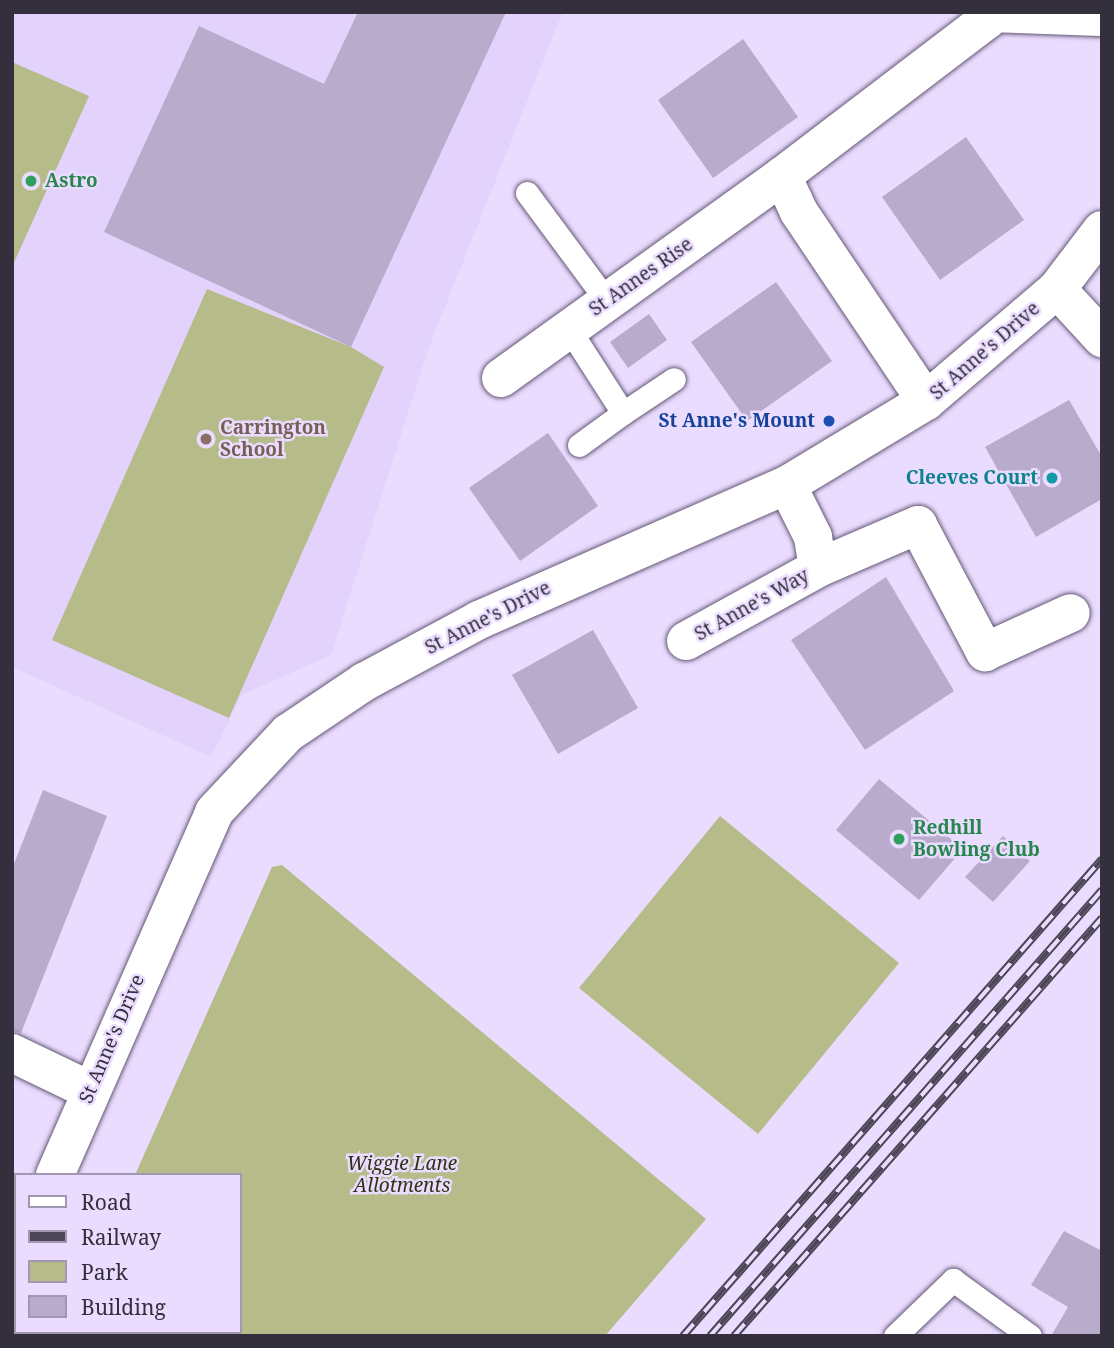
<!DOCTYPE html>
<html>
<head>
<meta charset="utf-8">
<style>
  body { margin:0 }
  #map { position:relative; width:1114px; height:1348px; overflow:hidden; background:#eadcff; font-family:"Noto Serif",serif }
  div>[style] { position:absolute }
  .built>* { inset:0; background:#e3d2fc }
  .green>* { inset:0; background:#b5bc8a }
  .building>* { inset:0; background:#b8abcc }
  .roads { filter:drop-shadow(0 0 2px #655976) drop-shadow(0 0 2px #655976) }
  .service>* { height:23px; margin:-11.5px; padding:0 11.5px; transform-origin:11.5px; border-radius:11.5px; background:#fff }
  .minor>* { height:38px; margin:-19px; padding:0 19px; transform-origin:19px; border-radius:19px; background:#fff }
  .rail>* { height:8px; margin-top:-4px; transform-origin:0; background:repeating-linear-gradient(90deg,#eadcff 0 16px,#4d4656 0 32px); box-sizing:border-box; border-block:2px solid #4d4656 }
  .dots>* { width:19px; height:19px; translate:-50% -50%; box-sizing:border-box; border:4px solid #eadcff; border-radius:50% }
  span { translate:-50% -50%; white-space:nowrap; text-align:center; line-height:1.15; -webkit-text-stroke:5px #eadcff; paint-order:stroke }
  .leisure-label { font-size:19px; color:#27864d; font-weight:700 }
  .left { translate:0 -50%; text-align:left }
  .street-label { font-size:19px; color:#342f3c }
  .transit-label { font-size:19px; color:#164399; font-weight:700 }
  .right { translate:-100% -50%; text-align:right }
  .education-label { font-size:19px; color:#785e54; font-weight:700 }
  .culture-label { font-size:19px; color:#0d838f; font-weight:700 }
  .park-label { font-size:19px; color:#303312; font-style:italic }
  .frame { position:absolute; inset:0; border:14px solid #342f3c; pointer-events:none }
  .legend { position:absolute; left:14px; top:1173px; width:228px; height:161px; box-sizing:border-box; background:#eadcff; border:2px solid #a197b1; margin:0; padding:9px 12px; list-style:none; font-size:21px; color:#342f3c }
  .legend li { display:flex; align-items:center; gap:14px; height:35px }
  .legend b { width:35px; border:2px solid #a197b1 }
</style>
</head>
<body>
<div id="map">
  <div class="built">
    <div style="clip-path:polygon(12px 12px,563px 12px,429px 347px,331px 655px,242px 695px,211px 757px,12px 667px)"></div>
  </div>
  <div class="green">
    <div style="clip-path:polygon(12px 62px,89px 96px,12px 267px)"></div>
    <div style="clip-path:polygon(207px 289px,351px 347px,384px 367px,229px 718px,52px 640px)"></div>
    <div style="clip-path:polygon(720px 816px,899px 963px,758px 1134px,579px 988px)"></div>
    <div style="clip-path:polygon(282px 865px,706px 1219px,605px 1336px,61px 1336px,240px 1332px,240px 1175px,135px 1175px,272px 867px)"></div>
  </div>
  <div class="building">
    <div style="clip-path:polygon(358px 12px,506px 12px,351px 347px,104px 232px,199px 26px,324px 84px)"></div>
    <div style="clip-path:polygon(743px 39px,798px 117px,713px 178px,658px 100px)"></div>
    <div style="clip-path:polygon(966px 137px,1024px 220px,940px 280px,882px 197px)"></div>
    <div style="clip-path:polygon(776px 282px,832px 361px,747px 421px,691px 342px)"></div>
    <div style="clip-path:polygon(649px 314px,667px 340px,628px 368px,610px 342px)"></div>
    <div style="clip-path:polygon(1069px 400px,1102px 457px,1102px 499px,1036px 537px,985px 447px)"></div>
    <div style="clip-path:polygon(548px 433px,598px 506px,520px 561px,469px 488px)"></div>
    <div style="clip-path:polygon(886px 577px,954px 691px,865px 750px,791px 640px)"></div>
    <div style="clip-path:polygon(593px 630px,638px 708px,558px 754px,512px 675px)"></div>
    <div style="clip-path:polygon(879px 779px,963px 849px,919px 900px,836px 830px)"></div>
    <div style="clip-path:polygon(43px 790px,107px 816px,21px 1033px,12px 1031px,12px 869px)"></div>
    <div style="clip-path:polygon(1003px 836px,1030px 861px,993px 902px,965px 877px)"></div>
    <div style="clip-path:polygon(1064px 1231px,1102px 1251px,1102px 1336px,1051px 1336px,1068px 1307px,1031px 1285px)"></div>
  </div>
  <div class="roads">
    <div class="service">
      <div style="left:987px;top:20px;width:115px;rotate:2deg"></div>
      <div style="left:527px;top:193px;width:134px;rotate:53.5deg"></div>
      <div style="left:569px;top:329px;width:100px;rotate:57.3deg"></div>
      <div style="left:623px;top:413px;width:61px;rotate:-33.7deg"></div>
      <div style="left:579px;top:445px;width:54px;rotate:-36deg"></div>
      <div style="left:895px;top:1336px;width:81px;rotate:-44deg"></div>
      <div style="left:953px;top:1280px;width:95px;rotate:36deg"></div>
    </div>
    <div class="minor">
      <div style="left:1057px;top:289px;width:67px;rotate:47.4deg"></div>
      <div style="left:501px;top:378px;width:346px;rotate:-35.7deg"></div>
      <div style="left:926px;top:401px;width:228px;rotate:-123.9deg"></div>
      <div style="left:799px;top:212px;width:40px;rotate:-115deg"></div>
      <div style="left:782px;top:176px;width:258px;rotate:-37.3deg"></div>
      <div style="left:987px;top:20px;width:8px;rotate:-104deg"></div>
      <div style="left:787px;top:485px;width:58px;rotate:63.4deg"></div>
      <div style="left:813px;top:537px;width:31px;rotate:81deg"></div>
      <div style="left:818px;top:568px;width:109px;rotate:-23.3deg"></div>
      <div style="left:918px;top:525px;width:144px;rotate:62.2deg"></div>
      <div style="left:985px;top:652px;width:94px;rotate:-24.4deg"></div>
      <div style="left:686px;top:641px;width:151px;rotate:-28.9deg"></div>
      <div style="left:12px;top:1053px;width:88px;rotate:25.7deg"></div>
      <div style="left:55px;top:1175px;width:396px;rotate:-66.3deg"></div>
      <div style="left:214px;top:812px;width:108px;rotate:-46.9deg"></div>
      <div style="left:288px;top:733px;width:92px;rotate:-33.9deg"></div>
      <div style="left:364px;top:682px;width:131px;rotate:-28.3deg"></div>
      <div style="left:479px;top:620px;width:336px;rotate:-23.7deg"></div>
      <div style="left:787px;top:485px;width:162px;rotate:-31.1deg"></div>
      <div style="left:926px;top:401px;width:172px;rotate:-40.5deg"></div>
      <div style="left:1057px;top:289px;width:74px;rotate:-52.7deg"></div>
      <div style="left:12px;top:1275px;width:9px;rotate:-63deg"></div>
    </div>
  </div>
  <div class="rail">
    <div style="left:683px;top:1336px;width:635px;rotate:-48.7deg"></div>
    <div style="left:710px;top:1336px;width:594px;rotate:-48.69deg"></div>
    <div style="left:734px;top:1336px;width:557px;rotate:-48.64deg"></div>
  </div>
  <div class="dots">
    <div style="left:31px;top:181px;background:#2e9e5b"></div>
    <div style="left:829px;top:421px;background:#1a4fb4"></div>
    <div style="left:206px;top:439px;background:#8d6e63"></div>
    <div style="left:1052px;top:478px;background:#0f9aa8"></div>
    <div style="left:899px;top:839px;background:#2e9e5b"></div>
  </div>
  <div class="leisure-label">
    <span class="left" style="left:45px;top:181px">Astro</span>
    <span class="left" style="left:913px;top:839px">Redhill<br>Bowling Club</span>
  </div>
  <div class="street-label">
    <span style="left:641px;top:277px;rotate:-35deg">St Annes Rise</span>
    <span style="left:985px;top:351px;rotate:-41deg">St Anne's Drive</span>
    <span style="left:752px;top:605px;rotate:-29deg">St Anne's Way</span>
    <span style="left:488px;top:618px;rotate:-27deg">St Anne's Drive</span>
    <span style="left:112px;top:1039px;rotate:-67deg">St Anne's Drive</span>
  </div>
  <div class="transit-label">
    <span class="right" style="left:815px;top:421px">St Anne's Mount</span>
  </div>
  <div class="education-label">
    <span class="left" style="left:220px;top:439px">Carrington<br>School</span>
  </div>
  <div class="culture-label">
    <span class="right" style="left:1038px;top:478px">Cleeves Court</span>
  </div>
  <div class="park-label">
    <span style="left:402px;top:1175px">Wiggie Lane<br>Allotments</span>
  </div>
  <div class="frame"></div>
  <ul class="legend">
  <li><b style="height:9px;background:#fff"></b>Road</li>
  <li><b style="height:9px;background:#4d4656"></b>Railway</li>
  <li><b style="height:19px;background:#b5bc8a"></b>Park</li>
  <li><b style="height:19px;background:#b8abcc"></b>Building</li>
  </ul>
</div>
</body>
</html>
